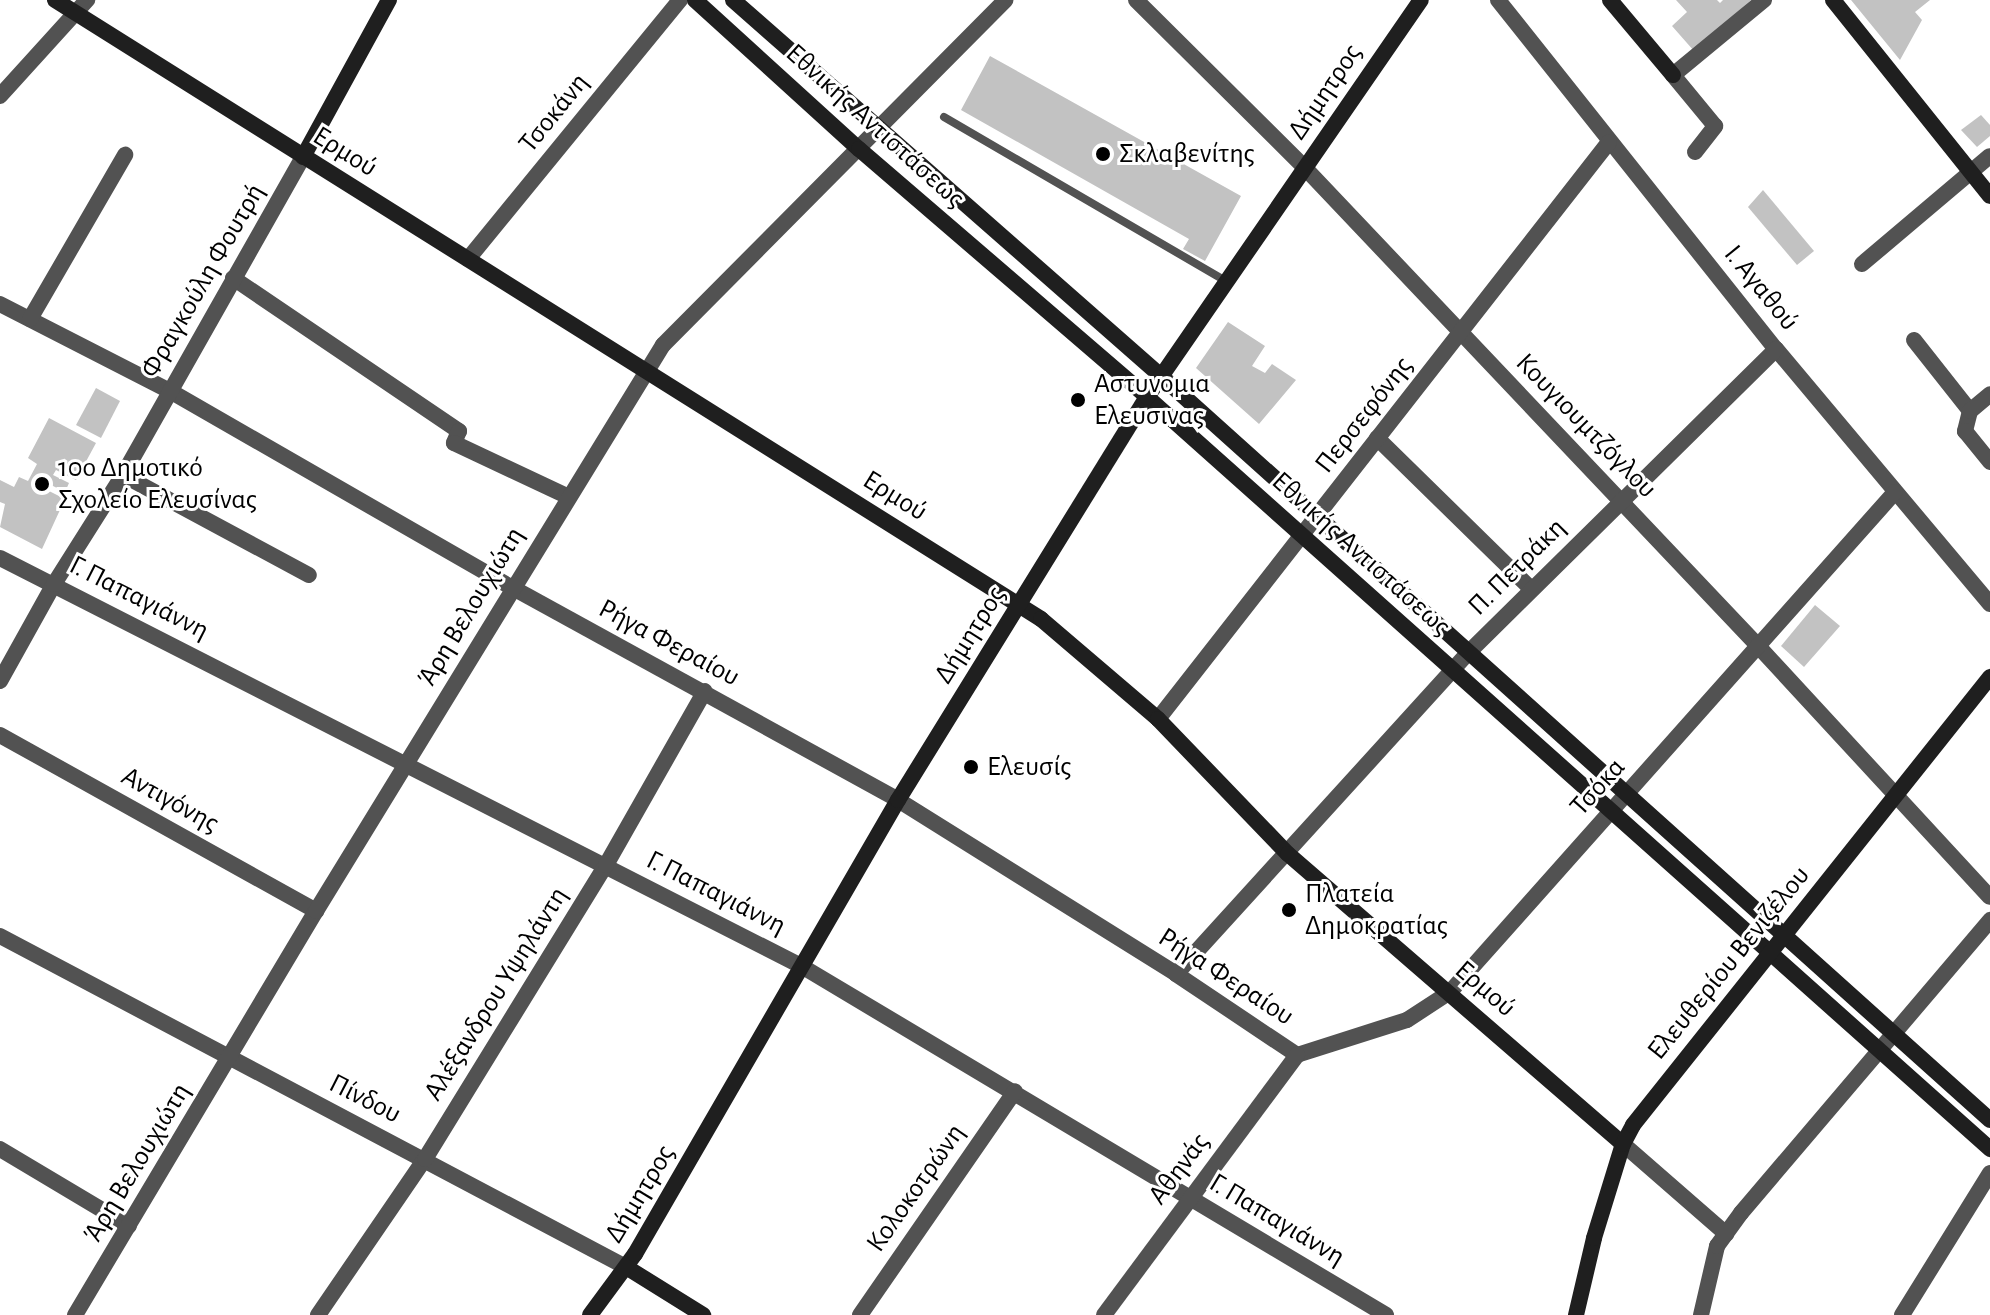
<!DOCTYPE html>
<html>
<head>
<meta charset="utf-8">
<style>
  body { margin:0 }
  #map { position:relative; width:1990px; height:1315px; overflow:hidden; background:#fff; font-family:"Alegreya Sans",sans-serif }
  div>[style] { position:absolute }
  .building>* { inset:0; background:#c2c2c2 }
  .lane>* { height:8px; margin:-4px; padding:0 4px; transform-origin:4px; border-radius:4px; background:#525252 }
  .street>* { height:16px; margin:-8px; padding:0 8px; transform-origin:8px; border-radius:8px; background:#525252 }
  .secondary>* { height:16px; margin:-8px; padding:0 8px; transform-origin:8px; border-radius:8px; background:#1f1f1f }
  .dots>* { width:22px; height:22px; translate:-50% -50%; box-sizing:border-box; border:4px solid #fff; border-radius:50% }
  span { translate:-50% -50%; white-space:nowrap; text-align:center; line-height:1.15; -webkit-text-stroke:6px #fff; paint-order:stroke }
  .street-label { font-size:28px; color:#000 }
  .poi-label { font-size:28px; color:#000 }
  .left { translate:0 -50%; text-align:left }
</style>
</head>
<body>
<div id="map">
  <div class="building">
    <div style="clip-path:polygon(1676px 0,1717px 0,1720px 3px,1723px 0,1751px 0,1694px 51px,1672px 26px,1687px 12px)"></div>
    <div style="clip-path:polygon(1851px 0,1930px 0,1915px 12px,1922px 20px,1900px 60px)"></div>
    <div style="clip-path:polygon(990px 56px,1241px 196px,1205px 261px,1183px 249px,1189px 239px,961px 110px)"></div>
    <div style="clip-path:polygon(1981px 115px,1990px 125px,1990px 136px,1977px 147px,1961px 130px)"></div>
    <div style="clip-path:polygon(1763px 190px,1814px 251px,1797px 265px,1748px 207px)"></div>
    <div style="clip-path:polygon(1228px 322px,1265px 346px,1252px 366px,1265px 373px,1272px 364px,1296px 380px,1259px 424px,1196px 368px)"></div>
    <div style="clip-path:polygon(96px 388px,120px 401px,101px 438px,76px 425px)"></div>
    <div style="clip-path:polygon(49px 418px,96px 443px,76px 480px,56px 470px,53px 475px,69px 483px,65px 492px,49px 484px,47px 490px,65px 499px,42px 549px,0 527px,5px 504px,0 502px,0 480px,14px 487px,19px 477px,28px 481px,37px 464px,28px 458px)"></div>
    <div style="clip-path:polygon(1815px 605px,1840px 626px,1804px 667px,1781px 646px)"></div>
  </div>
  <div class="lane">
    <div style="left:944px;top:117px;width:328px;rotate:30.2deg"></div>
  </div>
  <div class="street">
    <div style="left:1136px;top:0;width:238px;rotate:44.8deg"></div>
    <div style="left:1305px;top:168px;width:660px;rotate:46.53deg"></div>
    <div style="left:1759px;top:647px;width:340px;rotate:47.3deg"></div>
    <div style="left:1498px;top:0;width:446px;rotate:51.5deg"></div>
    <div style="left:1776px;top:349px;width:333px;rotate:50deg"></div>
    <div style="left:0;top:96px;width:130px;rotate:-47.8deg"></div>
    <div style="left:1695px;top:152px;width:33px;rotate:-52deg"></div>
    <div style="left:1715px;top:126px;width:66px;rotate:-129.5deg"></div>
    <div style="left:1673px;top:75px;width:118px;rotate:-39.5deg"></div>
    <div style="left:468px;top:259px;width:335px;rotate:-50.7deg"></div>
    <div style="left:1862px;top:264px;width:167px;rotate:-40.2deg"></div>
    <div style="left:233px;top:278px;width:273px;rotate:34.1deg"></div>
    <div style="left:459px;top:431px;width:13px;rotate:113deg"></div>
    <div style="left:454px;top:443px;width:127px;rotate:25.2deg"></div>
    <div style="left:0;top:304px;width:191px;rotate:27.1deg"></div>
    <div style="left:170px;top:391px;width:396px;rotate:29.9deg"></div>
    <div style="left:513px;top:588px;width:440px;rotate:28.8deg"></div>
    <div style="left:898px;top:800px;width:328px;rotate:32deg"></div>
    <div style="left:1176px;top:974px;width:146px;rotate:33.8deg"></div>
    <div style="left:30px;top:319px;width:190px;rotate:-59.9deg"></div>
    <div style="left:1914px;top:340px;width:90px;rotate:51.7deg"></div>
    <div style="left:1970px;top:411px;width:21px;rotate:104deg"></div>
    <div style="left:1965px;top:431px;width:40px;rotate:51deg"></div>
    <div style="left:1970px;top:411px;width:26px;rotate:-40deg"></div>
    <div style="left:1377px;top:438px;width:216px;rotate:44.4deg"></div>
    <div style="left:123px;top:475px;width:211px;rotate:28.3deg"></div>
    <div style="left:0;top:558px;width:901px;rotate:26.99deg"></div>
    <div style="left:803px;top:967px;width:679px;rotate:30.83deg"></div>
    <div style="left:0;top:681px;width:111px;rotate:-60.9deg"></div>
    <div style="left:54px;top:584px;width:129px;rotate:-57.7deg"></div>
    <div style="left:123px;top:475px;width:365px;rotate:-60.5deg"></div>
    <div style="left:1158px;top:719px;width:732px;rotate:-51.99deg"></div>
    <div style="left:0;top:735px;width:362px;rotate:29.1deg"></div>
    <div style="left:0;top:936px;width:708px;rotate:27.87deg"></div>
    <div style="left:1176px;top:974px;width:433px;rotate:-47.7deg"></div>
    <div style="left:1467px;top:654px;width:434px;rotate:-44.6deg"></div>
    <div style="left:1297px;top:1055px;width:115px;rotate:-17.7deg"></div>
    <div style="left:1407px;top:1020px;width:51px;rotate:-33.1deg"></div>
    <div style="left:1450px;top:992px;width:669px;rotate:-48.33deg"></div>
    <div style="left:1623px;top:1144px;width:137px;rotate:41.1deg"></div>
    <div style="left:0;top:1149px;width:150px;rotate:30.8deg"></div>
    <div style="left:75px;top:1315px;width:470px;rotate:-59.2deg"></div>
    <div style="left:316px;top:911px;width:664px;rotate:-58.49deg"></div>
    <div style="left:663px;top:345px;width:486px;rotate:-45.2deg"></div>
    <div style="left:318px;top:1315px;width:189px;rotate:-55.6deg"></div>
    <div style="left:425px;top:1159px;width:345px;rotate:-58.4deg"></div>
    <div style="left:606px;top:865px;width:200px;rotate:-60.4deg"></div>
    <div style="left:860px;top:1315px;width:272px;rotate:-55.3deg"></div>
    <div style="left:1104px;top:1315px;width:324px;rotate:-53.4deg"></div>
    <div style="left:1701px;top:1315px;width:71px;rotate:-76.9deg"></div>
    <div style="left:1717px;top:1246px;width:41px;rotate:-54deg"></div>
    <div style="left:1741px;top:1213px;width:385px;rotate:-49.6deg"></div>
    <div style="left:1902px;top:1315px;width:167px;rotate:-58.2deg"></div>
  </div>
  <div class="secondary">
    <div style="left:55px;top:0;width:1164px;rotate:32.12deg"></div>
    <div style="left:1041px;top:619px;width:154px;rotate:40.5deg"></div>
    <div style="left:1158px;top:719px;width:187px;rotate:46.1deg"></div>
    <div style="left:1288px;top:854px;width:443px;rotate:40.9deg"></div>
    <div style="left:695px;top:0;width:222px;rotate:42.3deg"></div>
    <div style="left:859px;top:149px;width:380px;rotate:40.7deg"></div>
    <div style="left:1147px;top:397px;width:1130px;rotate:41.73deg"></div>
    <div style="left:733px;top:0;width:570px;rotate:41.3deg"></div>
    <div style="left:1161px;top:376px;width:1114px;rotate:41.91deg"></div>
    <div style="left:1610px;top:0;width:98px;rotate:50deg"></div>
    <div style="left:1833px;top:0;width:251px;rotate:51.3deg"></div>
    <div style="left:303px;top:157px;width:179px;rotate:-61.3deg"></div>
    <div style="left:626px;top:1267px;width:91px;rotate:31.9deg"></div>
    <div style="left:590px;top:1315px;width:76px;rotate:-53.6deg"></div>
    <div style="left:635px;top:1254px;width:525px;rotate:-59.92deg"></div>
    <div style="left:898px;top:800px;width:474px;rotate:-58.3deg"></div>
    <div style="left:1147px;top:397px;width:482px;rotate:-55.4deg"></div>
    <div style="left:1576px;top:1315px;width:79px;rotate:-76.8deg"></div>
    <div style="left:1594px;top:1238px;width:98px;rotate:-72.9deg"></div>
    <div style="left:1623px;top:1144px;width:21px;rotate:-62deg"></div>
    <div style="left:1633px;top:1125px;width:573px;rotate:-51.45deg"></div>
  </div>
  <div class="dots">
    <div style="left:1103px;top:154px;background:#000"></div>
    <div style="left:1078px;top:400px;background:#000"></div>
    <div style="left:42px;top:484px;background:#000"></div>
    <div style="left:971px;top:767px;background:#000"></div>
    <div style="left:1289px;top:910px;background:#000"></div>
  </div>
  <div class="street-label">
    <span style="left:1325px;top:92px;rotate:-56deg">Δήμητρος</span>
    <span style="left:554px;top:113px;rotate:-51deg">Τσοκάνη</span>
    <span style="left:875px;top:126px;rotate:42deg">Εθνικής Αντιστάσεως</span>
    <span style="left:345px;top:152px;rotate:32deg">Ερμού</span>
    <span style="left:203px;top:281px;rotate:-60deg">Φραγκούλη Φουτρή</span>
    <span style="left:1761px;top:288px;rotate:51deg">Ι. Αγαθού</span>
    <span style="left:1364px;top:415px;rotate:-52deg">Περσεφόνης</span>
    <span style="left:1586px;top:426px;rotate:46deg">Κουγιουμτζόγλου</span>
    <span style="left:895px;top:496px;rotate:32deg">Ερμού</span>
    <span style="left:1361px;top:554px;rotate:42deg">Εθνικής Αντιστάσεως</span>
    <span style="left:1517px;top:567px;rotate:-45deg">Π. Πετράκη</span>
    <span style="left:139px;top:598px;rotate:27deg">Γ. Παπαγιάννη</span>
    <span style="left:471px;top:607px;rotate:-59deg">Άρη Βελουχιώτη</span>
    <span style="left:970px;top:635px;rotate:-58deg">Δήμητρος</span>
    <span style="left:669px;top:643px;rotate:28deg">Ρήγα Φεραίου</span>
    <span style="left:1598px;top:787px;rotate:-48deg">Τσόκα</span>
    <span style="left:170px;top:800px;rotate:29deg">Αντιγόνης</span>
    <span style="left:716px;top:893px;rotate:27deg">Γ. Παπαγιάννη</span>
    <span style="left:1729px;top:963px;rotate:-51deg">Ελευθερίου Βενιζέλου</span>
    <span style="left:1226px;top:977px;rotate:33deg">Ρήγα Φεραίου</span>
    <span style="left:1485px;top:989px;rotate:41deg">Ερμού</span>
    <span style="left:496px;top:994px;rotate:-58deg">Αλέξανδρου Υψηλάντη</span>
    <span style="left:365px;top:1099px;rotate:27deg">Πίνδου</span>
    <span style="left:137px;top:1163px;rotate:-59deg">Άρη Βελουχιώτη</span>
    <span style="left:1179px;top:1169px;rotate:-53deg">Αθηνάς</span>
    <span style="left:916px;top:1188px;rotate:-55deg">Κολοκοτρώνη</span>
    <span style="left:640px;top:1194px;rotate:-59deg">Δήμητρος</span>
    <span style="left:1277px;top:1220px;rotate:31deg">Γ. Παπαγιάννη</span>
  </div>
  <div class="poi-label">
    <span class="left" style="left:1119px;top:154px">Σκλαβενίτης</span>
    <span class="left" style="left:1094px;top:400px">Αστυνομια<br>Ελευσινας</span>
    <span class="left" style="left:58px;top:484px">10ο Δημοτικό<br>Σχολείο Ελευσίνας</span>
    <span class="left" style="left:987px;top:767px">Ελευσίς</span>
    <span class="left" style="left:1305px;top:910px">Πλατεία<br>Δημοκρατίας</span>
  </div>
</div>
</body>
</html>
